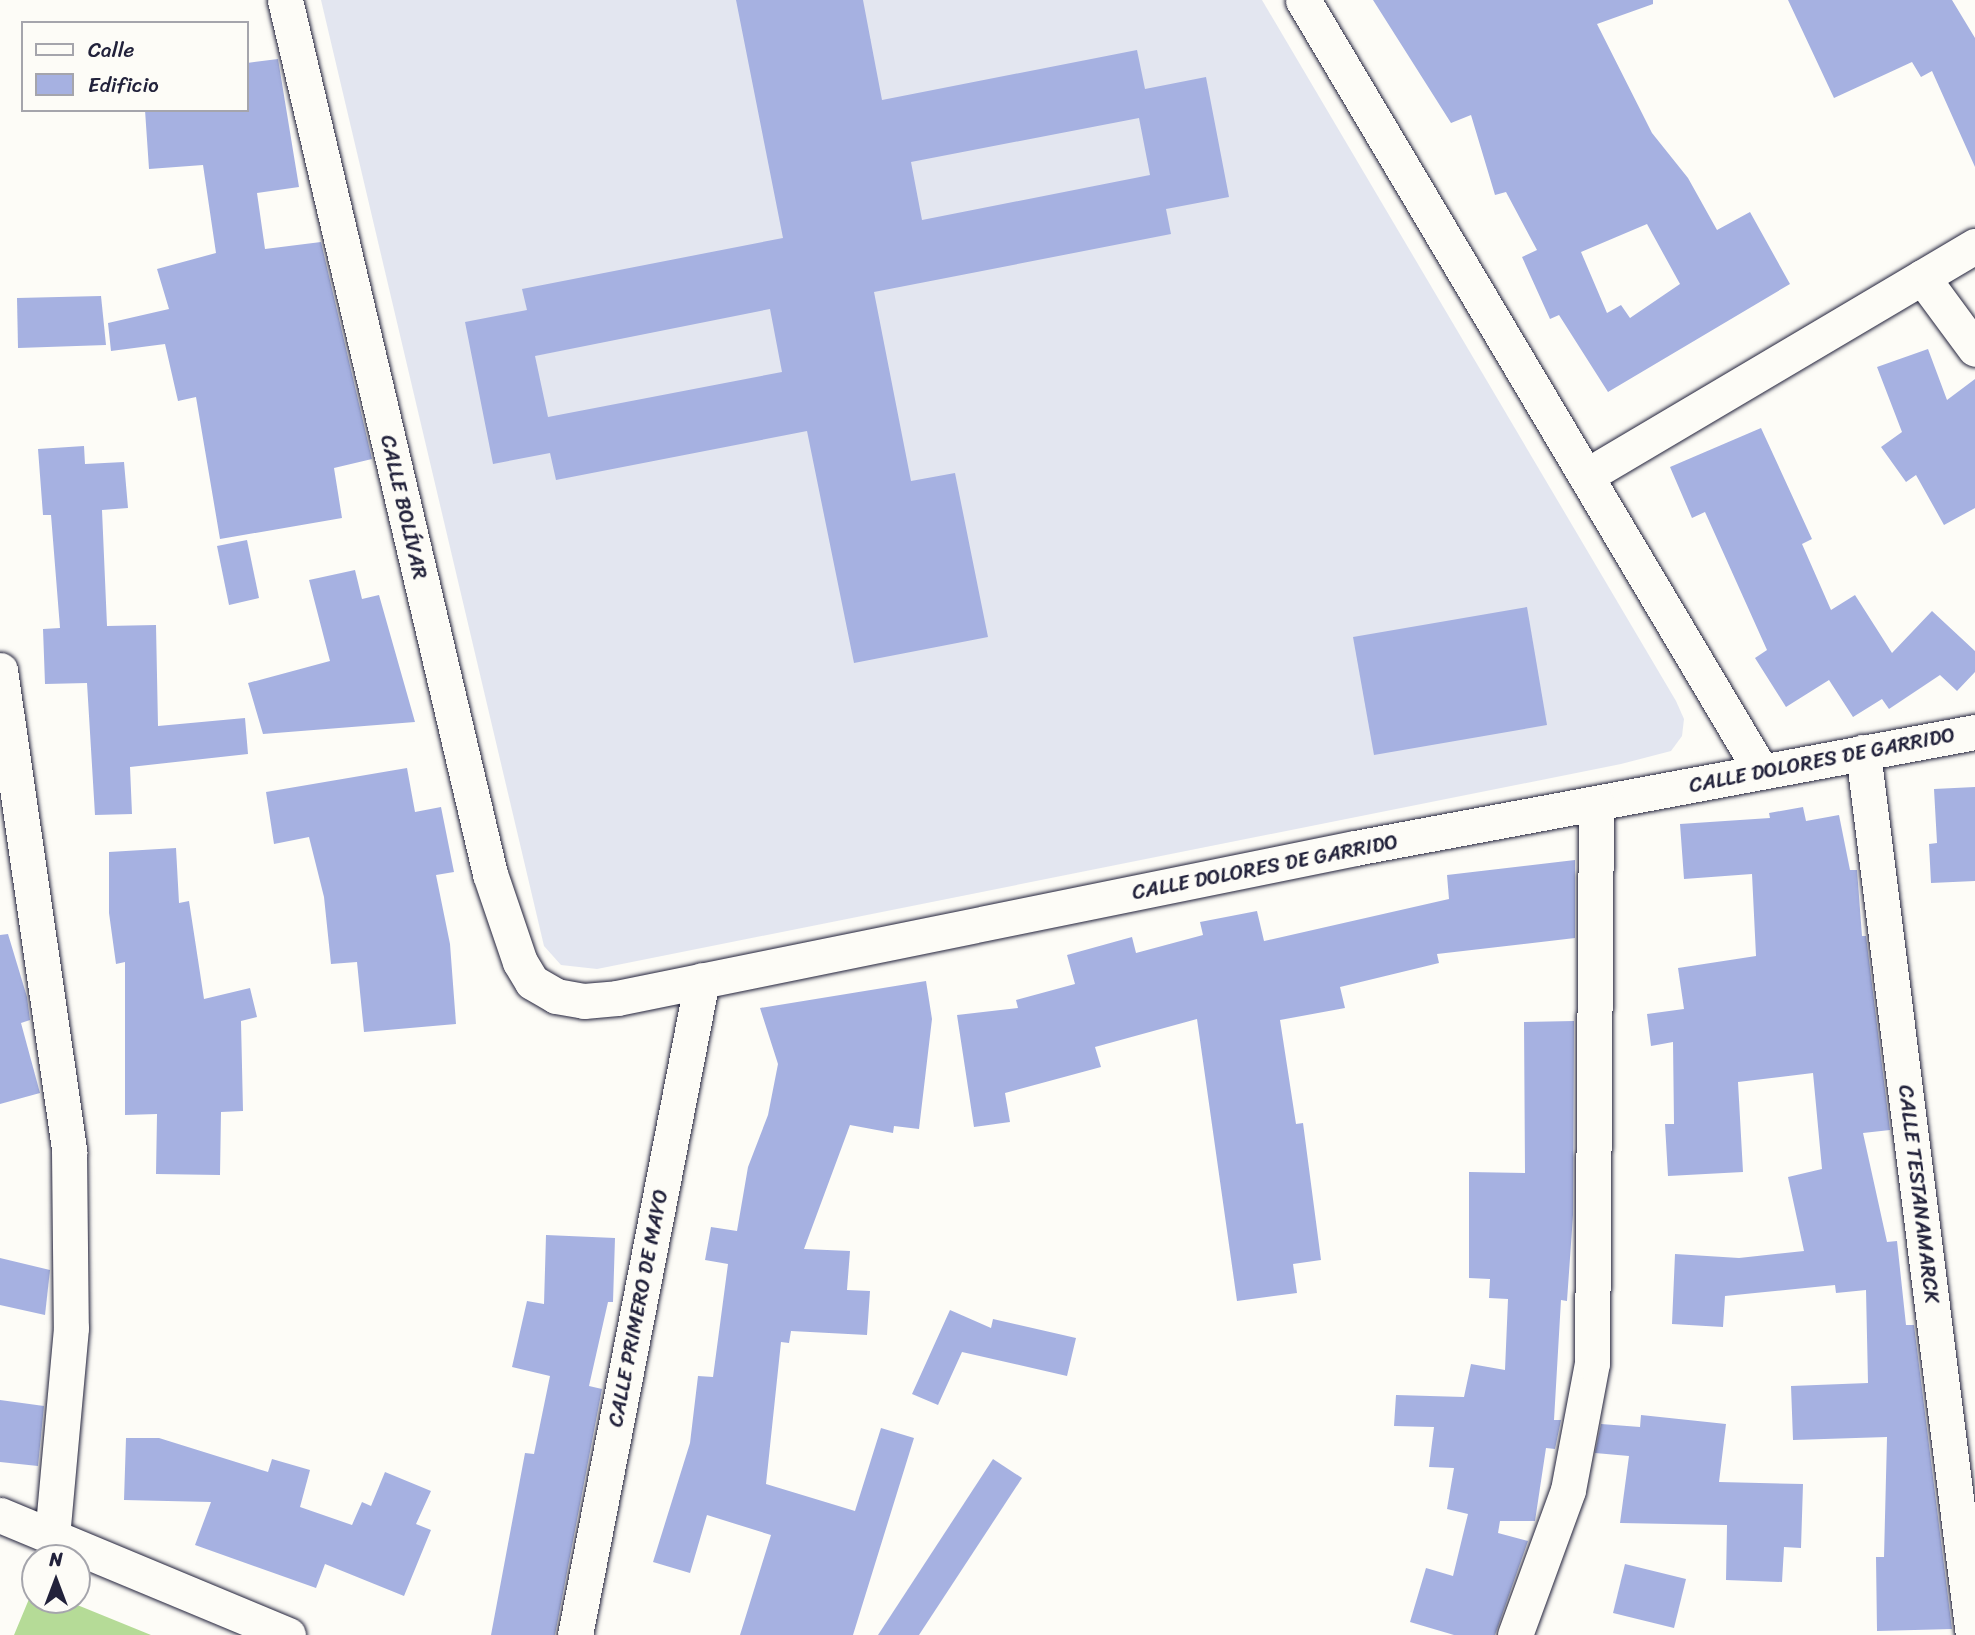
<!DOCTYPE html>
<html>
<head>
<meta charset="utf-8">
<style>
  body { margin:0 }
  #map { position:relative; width:1975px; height:1635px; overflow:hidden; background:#fdfcf7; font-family:Sriracha,sans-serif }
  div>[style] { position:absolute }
  .built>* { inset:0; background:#e3e6f0 }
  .green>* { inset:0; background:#b5db97 }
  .building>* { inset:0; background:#a6b1e1 }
  .roads { filter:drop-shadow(0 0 2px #22223b) drop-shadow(0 0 2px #22223b) }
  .minor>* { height:35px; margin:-17.5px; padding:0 17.5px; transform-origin:17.5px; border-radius:17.5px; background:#fdfcf7 }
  span { translate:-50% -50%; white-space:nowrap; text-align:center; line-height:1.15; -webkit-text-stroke:5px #fdfcf7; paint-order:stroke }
  .street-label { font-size:21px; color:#22223b }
  .legend { position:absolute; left:21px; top:21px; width:228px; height:91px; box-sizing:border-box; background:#fdfcf7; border:2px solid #a5a5ac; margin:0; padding:9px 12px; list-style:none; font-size:21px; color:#22223b }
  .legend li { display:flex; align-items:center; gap:14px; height:35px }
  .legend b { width:35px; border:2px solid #a5a5ac }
  .north { position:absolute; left:21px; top:1544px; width:70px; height:70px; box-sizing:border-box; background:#fdfcf7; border:2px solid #a5a5ac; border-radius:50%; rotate:0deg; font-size:19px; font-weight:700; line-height:28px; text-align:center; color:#22223b }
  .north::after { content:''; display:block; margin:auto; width:24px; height:32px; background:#22223b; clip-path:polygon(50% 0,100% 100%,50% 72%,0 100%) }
</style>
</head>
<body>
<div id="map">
  <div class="built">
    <div style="clip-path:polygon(321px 0,1262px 0,1676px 701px,1684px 719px,1682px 736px,1671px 751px,1621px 764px,597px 969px,561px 965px,544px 946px)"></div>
  </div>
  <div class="green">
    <div style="clip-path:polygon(34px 1587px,35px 1600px,65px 1600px,151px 1635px,14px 1635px)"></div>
  </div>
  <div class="building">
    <div style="clip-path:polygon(evenodd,736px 0,863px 0,882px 100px,1137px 50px,1145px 89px,1206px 77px,1229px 197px,1166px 209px,1171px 234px,874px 292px,911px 481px,955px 473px,988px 637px,854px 663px,807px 431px,556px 480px,550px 453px,493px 464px,465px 322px,527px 310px,522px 289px,783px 238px,736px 0,1139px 118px,1150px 175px,922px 220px,911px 162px,1139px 118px,736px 0,770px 309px,782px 372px,548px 417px,535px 356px,770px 309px)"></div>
    <div style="clip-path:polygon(evenodd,1373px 0,1653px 0,1653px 4px,1597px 24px,1652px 133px,1688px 178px,1717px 230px,1750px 212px,1790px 284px,1608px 392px,1559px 315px,1550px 319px,1522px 257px,1537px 250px,1506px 192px,1495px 195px,1471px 115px,1451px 123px,1373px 0,1647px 224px,1680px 284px,1630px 318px,1621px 305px,1607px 313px,1581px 252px,1647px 224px)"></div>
    <div style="clip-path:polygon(1788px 0,1952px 0,1975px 38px,1975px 167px,1932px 71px,1921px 77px,1912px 62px,1834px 98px)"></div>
    <div style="clip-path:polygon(278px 59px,299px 187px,257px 193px,265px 249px,321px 242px,372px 459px,334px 468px,342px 518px,220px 539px,196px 397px,178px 401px,165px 344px,111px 351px,108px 323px,169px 309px,157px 269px,216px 253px,203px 165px,149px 169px,145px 110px,247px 110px,247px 63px)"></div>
    <div style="clip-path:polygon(101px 296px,106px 345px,18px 348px,17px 298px)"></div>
    <div style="clip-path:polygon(1928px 349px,1947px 400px,1975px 379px,1975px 508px,1944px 525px,1916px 475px,1906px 482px,1881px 447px,1902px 432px,1877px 367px)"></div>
    <div style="clip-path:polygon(1761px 428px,1812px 539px,1802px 544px,1831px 610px,1855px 595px,1892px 653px,1932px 611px,1975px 651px,1975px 672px,1957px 691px,1940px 675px,1889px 709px,1882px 699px,1853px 717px,1829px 680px,1786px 707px,1755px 658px,1767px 650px,1705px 512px,1692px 518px,1670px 467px)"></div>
    <div style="clip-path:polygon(84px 446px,85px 464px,124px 462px,128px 508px,102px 510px,107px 626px,156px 625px,158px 726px,245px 718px,248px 754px,130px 767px,132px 814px,95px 815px,87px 683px,45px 684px,43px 629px,60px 628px,51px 515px,43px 515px,38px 449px)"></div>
    <div style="clip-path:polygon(247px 540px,259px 598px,229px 605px,217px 546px)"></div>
    <div style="clip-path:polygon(355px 570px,362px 599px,379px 595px,415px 722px,263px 734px,248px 683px,330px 661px,309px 580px)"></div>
    <div style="clip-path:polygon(1527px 607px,1547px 725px,1374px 755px,1353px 637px)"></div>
    <div style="clip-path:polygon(407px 768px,415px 812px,441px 807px,454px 872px,436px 875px,450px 944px,456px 1024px,364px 1032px,357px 962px,331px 964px,324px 897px,309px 837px,274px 844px,266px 792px)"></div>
    <div style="clip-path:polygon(1975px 787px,1975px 881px,1931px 883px,1929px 844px,1937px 843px,1934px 789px)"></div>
    <div style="clip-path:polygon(1803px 807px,1806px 821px,1839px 815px,1850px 870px,1857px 870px,1862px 936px,1866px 936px,1890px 1130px,1863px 1133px,1887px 1242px,1897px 1241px,1906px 1325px,1914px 1325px,1952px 1629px,1877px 1631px,1876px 1557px,1884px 1557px,1887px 1437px,1793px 1440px,1791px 1386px,1868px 1383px,1866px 1290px,1836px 1293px,1835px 1285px,1725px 1296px,1723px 1327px,1672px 1324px,1675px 1254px,1739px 1258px,1804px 1251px,1788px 1177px,1822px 1169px,1813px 1073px,1738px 1082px,1743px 1172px,1668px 1176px,1665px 1124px,1674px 1124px,1673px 1042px,1651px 1046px,1647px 1014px,1684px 1009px,1678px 968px,1756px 956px,1752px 874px,1684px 879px,1680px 824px,1770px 818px,1769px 813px)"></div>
    <div style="clip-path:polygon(176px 848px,179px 903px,189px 901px,204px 999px,250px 988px,257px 1017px,241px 1021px,243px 1111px,221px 1112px,220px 1175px,156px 1174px,157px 1114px,125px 1115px,125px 962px,116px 964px,109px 913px,109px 852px)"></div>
    <div style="clip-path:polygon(1575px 860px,1575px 938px,1437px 954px,1439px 963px,1340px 987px,1345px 1008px,1280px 1020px,1296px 1124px,1303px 1123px,1321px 1260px,1293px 1264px,1297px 1293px,1237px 1301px,1197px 1019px,1095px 1047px,1101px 1067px,1005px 1093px,1010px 1122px,974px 1127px,957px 1015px,1018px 1008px,1016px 1000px,1075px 984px,1067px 955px,1132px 937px,1136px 953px,1203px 935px,1200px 922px,1257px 911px,1264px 941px,1449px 899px,1447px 875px)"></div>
    <div style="clip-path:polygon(8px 934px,27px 997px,30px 1020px,21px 1023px,40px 1093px,0 1104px,0 935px)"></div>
    <div style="clip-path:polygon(926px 981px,932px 1019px,919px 1129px,894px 1126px,893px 1133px,850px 1125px,804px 1249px,850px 1251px,847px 1290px,870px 1291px,867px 1335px,791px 1331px,789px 1343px,781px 1342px,766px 1484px,855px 1511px,881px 1428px,914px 1438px,853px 1635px,740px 1635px,771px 1535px,707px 1515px,690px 1573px,653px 1562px,690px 1443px,698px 1376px,713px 1377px,728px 1264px,705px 1260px,711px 1227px,737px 1231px,748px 1167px,768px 1115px,778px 1064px,760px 1008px)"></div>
    <div style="clip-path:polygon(1574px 1021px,1573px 1215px,1567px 1301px,1561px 1300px,1554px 1420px,1561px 1420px,1555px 1449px,1546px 1448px,1535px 1521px,1500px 1521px,1498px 1533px,1528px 1541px,1495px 1635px,1454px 1635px,1410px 1622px,1426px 1568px,1453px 1576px,1468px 1514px,1447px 1509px,1454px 1468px,1429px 1467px,1434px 1427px,1394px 1426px,1396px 1395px,1464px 1397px,1471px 1364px,1505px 1370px,1508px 1299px,1489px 1298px,1490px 1279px,1469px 1278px,1469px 1172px,1525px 1173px,1524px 1022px)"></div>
    <div style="clip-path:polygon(546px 1235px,615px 1238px,613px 1302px,608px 1302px,589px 1386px,602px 1389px,555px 1635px,491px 1635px,525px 1453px,534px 1454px,550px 1376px,512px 1367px,527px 1301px,544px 1304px)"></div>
    <div style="clip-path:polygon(0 1258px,50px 1270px,45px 1315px,0 1305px)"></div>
    <div style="clip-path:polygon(950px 1310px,991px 1328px,993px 1319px,1076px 1338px,1067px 1376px,962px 1352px,938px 1405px,912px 1394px)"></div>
    <div style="clip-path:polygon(0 1400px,44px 1406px,38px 1466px,0 1462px)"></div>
    <div style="clip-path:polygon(1641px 1415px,1726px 1424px,1719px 1482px,1803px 1484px,1801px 1548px,1784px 1547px,1782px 1582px,1726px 1580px,1727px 1525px,1620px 1523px,1629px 1456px,1595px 1453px,1601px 1424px,1640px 1427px)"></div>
    <div style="clip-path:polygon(126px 1438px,159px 1438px,268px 1472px,272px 1459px,310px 1470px,300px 1507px,352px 1525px,362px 1502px,371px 1506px,385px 1472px,431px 1491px,416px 1524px,431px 1530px,404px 1596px,325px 1564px,316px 1588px,195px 1545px,211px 1502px,124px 1500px)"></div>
    <div style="clip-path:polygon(993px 1459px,1022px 1478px,919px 1635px,878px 1635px)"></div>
    <div style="clip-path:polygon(1625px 1564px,1686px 1579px,1674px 1628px,1613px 1613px)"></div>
  </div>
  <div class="roads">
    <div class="minor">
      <div style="left:285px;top:0;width:898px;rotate:76.8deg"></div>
      <div style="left:490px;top:874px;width:93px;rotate:71.2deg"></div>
      <div style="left:520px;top:962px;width:23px;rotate:59deg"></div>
      <div style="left:532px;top:982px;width:28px;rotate:30deg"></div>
      <div style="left:556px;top:996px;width:28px;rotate:10deg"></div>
      <div style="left:584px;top:1001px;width:33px;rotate:-5deg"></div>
      <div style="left:617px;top:998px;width:753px;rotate:-11.49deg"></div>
      <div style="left:1355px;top:848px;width:631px;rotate:-10.6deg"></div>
      <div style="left:1303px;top:0;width:897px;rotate:59.29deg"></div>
      <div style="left:1922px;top:277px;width:89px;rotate:53.6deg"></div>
      <div style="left:1586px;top:476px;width:452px;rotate:-30.6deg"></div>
      <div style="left:0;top:670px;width:486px;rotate:81.8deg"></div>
      <div style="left:69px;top:1151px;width:177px;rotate:89.4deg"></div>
      <div style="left:71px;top:1328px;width:210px;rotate:95.2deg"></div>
      <div style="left:1863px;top:752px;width:890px;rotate:82.9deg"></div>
      <div style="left:0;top:1515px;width:312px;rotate:22.6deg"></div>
      <div style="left:575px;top:1635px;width:667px;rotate:-79.03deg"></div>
      <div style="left:1515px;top:1635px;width:154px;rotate:-69.9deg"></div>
      <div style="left:1568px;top:1490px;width:129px;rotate:-79.3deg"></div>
      <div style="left:1592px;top:1363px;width:560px;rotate:-89.59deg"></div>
    </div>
  </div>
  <div class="street-label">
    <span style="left:404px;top:507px;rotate:77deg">CALLE BOLÍVAR</span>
    <span style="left:1822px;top:760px;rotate:-11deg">CALLE DOLORES DE GARRIDO</span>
    <span style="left:1265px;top:867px;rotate:-11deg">CALLE DOLORES DE GARRIDO</span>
    <span style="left:1919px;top:1194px;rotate:83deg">CALLE TESTANAMARCK</span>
    <span style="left:638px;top:1308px;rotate:-79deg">CALLE PRIMERO DE MAYO</span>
  </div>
  <ul class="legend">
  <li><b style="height:9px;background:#fdfcf7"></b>Calle</li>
  <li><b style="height:19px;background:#a6b1e1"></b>Edificio</li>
  </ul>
  <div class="north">N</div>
</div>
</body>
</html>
